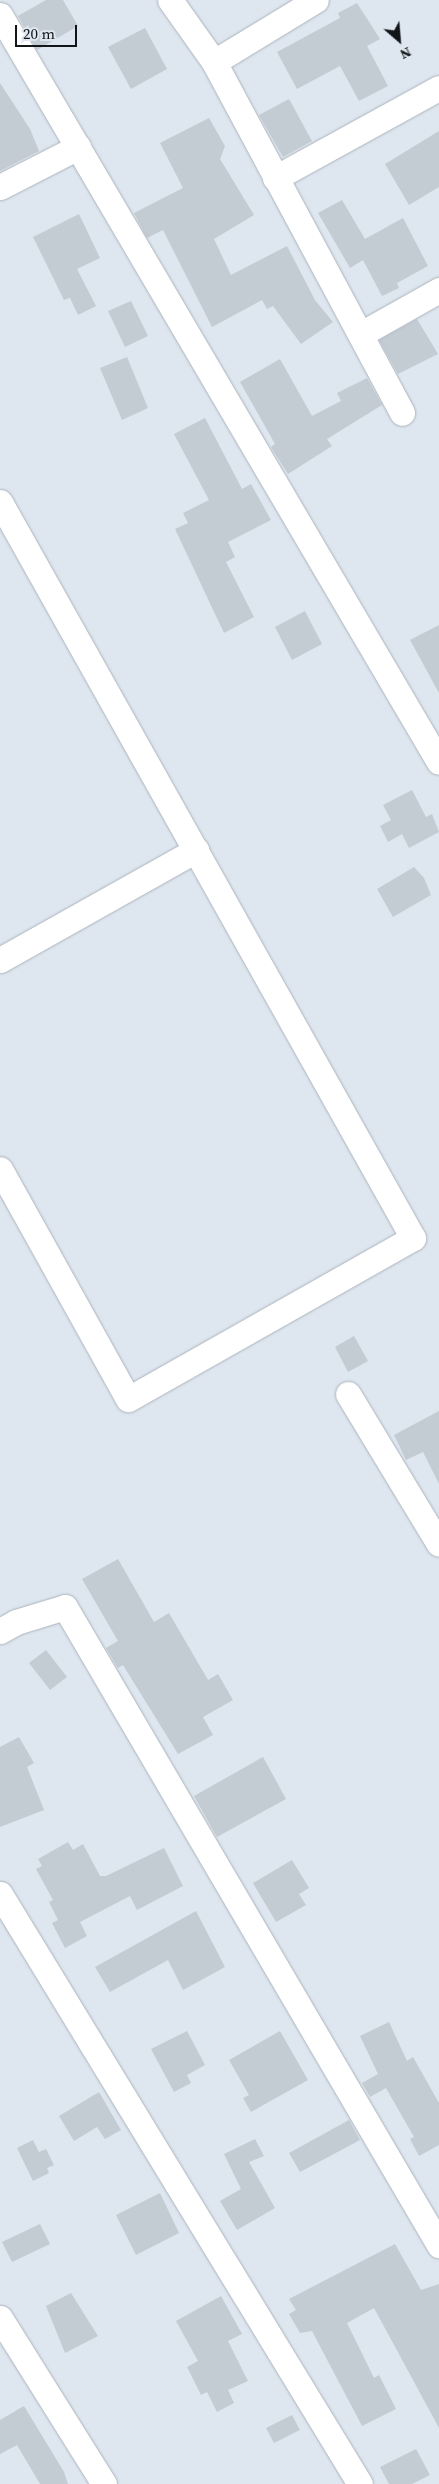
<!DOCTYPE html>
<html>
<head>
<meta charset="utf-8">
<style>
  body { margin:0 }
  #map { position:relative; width:439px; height:2484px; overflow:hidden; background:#dee6ef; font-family:"Source Serif 4",serif }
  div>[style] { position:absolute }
  .building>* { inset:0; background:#c3cbd3 }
  .roads { filter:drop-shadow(0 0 1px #acb4bc) drop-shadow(0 0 1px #acb4bc) }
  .street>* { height:25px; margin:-12.5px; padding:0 12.5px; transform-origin:12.5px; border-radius:12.5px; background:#fff }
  span { translate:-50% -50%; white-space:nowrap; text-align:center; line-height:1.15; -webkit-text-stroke:5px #dee6ef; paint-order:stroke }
  .north { position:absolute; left:374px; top:15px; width:50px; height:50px; -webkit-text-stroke:4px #dee6ef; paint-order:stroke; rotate:153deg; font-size:14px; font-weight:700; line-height:20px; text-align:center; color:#131618 }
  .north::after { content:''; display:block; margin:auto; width:18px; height:22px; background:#131618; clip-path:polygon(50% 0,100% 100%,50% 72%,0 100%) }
  .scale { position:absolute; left:15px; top:25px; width:62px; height:22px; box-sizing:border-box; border:2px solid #131618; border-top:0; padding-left:6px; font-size:15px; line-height:18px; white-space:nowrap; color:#131618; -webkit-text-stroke:4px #dee6ef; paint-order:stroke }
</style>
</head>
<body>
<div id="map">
  <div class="building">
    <div style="clip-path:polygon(46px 0,63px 0,78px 26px,37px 50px,18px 16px)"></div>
    <div style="clip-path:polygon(357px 3px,380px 39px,367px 46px,388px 86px,359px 101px,340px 66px,297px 89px,277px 52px,340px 18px,338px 13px)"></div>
    <div style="clip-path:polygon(145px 28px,167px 69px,131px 89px,108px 47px)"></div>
    <div style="clip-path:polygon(0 83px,30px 129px,39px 151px,0 171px)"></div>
    <div style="clip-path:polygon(289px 99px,312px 141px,283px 157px,259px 115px)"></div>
    <div style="clip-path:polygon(209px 118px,225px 146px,220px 159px,254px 215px,214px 239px,231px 275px,287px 246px,315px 300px,333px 322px,301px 344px,273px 306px,267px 309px,262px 300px,212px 327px,163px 230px,147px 238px,134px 213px,183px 188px,160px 143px)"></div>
    <div style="clip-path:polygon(439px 131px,439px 187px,409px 205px,385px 164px)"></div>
    <div style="clip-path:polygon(342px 200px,365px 239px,403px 218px,428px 266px,397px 283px,399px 288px,382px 296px,363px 260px,350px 268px,318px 213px)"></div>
    <div style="clip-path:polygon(79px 214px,100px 258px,77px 269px,96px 306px,78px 315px,70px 298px,64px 300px,33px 237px)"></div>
    <div style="clip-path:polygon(131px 301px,148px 336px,125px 347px,108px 311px)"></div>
    <div style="clip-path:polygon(417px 319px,438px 354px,398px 374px,379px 340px)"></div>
    <div style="clip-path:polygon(127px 357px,148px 408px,122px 420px,100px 368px)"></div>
    <div style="clip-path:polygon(280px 359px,312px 416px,341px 401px,337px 393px,367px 378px,382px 405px,327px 439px,332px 446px,288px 474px,271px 447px,275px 444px,240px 382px)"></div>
    <div style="clip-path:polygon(205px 418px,242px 489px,251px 484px,271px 520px,228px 542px,235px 557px,226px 562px,254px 617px,224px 633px,175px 529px,188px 523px,183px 513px,209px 500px,174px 434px)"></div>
    <div style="clip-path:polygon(305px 611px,322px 644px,292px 660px,275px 627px)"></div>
    <div style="clip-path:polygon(439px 625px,439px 693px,410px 640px)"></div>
    <div style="clip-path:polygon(412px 790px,426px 817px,432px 814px,439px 832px,409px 848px,402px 834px,388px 842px,380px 826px,391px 820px,383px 805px)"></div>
    <div style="clip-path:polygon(414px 867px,424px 878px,431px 895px,393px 917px,377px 889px)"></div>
    <div style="clip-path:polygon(354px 1336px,368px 1361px,348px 1372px,335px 1347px)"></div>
    <div style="clip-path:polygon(439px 1411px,439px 1484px,423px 1452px,406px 1460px,394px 1435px)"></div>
    <div style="clip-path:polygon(118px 1559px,154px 1622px,169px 1613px,208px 1680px,218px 1674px,233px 1700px,203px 1717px,213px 1735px,178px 1754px,123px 1665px,118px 1668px,106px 1648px,118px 1641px,82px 1579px)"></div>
    <div style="clip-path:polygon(46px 1650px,67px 1677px,50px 1690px,29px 1663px)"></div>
    <div style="clip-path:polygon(19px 1737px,34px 1763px,27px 1767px,44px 1810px,0 1827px,0 1747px)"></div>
    <div style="clip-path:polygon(263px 1757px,286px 1799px,217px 1837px,194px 1796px)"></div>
    <div style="clip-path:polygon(68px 1842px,73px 1850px,83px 1844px,100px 1876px,106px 1876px,164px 1848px,183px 1886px,137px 1910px,130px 1896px,80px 1922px,87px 1936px,65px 1948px,52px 1923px,58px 1920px,49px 1902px,53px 1900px,36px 1869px,42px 1866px,38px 1859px)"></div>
    <div style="clip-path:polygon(292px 1860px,309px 1888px,299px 1894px,306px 1905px,276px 1922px,253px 1883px)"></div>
    <div style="clip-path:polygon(196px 1911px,225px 1967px,183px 1990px,168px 1960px,110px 1992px,95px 1967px)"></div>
    <div style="clip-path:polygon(389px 2022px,407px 2061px,413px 2057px,439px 2103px,439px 2145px,419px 2156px,410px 2139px,414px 2137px,386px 2088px,370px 2097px,362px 2083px,378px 2074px,360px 2036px)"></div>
    <div style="clip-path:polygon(187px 2031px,205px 2065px,187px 2075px,191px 2083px,174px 2092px,151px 2049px)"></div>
    <div style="clip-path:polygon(280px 2031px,308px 2080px,251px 2112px,243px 2098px,249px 2095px,229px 2060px)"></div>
    <div style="clip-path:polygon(99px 2092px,121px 2130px,105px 2139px,97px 2127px,74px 2141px,59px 2116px)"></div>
    <div style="clip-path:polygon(349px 2120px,360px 2140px,300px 2172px,289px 2153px)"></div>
    <div style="clip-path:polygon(255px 2139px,264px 2156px,249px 2162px,275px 2208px,237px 2230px,220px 2201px,241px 2189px,224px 2154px)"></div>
    <div style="clip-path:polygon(33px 2140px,39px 2152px,46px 2149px,54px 2165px,47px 2168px,49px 2173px,33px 2181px,17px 2148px)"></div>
    <div style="clip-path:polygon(160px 2193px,179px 2233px,136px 2255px,116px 2215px)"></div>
    <div style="clip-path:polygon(40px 2224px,50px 2244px,12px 2262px,2px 2242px)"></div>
    <div style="clip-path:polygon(395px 2244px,421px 2290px,439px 2284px,439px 2428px,374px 2308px,347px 2323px,374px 2378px,379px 2375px,396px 2409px,362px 2426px,312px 2331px,300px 2333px,289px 2314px,296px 2310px,289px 2299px)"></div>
    <div style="clip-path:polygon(71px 2293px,98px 2336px,65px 2353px,46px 2306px)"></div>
    <div style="clip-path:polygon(221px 2296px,242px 2334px,228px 2341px,248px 2381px,228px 2390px,234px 2403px,217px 2412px,207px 2392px,201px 2395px,187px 2367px,198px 2361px,176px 2321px)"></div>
    <div style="clip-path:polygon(24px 2406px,64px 2472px,68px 2484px,40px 2484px,17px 2445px,0 2454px,0 2420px)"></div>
    <div style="clip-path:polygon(292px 2415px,300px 2430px,274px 2443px,266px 2428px)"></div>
    <div style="clip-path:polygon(416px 2449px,430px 2475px,412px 2484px,389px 2484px,380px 2467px)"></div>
  </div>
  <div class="roads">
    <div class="street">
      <div style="left:170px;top:0;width:76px;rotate:54.6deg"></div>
      <div style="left:214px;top:62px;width:398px;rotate:61.8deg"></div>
      <div style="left:0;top:15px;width:866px;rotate:59.56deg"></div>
      <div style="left:214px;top:62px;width:119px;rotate:-31.3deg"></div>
      <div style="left:275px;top:178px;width:187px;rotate:-28.8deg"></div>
      <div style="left:0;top:187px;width:88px;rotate:-27.1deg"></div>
      <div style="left:361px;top:334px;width:90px;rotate:-29.4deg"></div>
      <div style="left:0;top:502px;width:844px;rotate:60.7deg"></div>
      <div style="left:413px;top:1238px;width:327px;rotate:150.5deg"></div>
      <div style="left:128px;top:1399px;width:263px;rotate:-119.1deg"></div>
      <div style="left:0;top:960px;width:225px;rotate:-29.3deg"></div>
      <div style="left:348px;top:1394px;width:175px;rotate:58.8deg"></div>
      <div style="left:0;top:1631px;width:18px;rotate:-29deg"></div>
      <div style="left:16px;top:1622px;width:51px;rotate:-17deg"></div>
      <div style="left:65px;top:1607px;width:740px;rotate:59.62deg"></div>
      <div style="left:0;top:1894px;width:691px;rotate:58.61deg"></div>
      <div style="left:0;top:2318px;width:196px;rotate:57.9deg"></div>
    </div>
  </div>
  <div class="north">N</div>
  <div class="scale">20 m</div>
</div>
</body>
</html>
